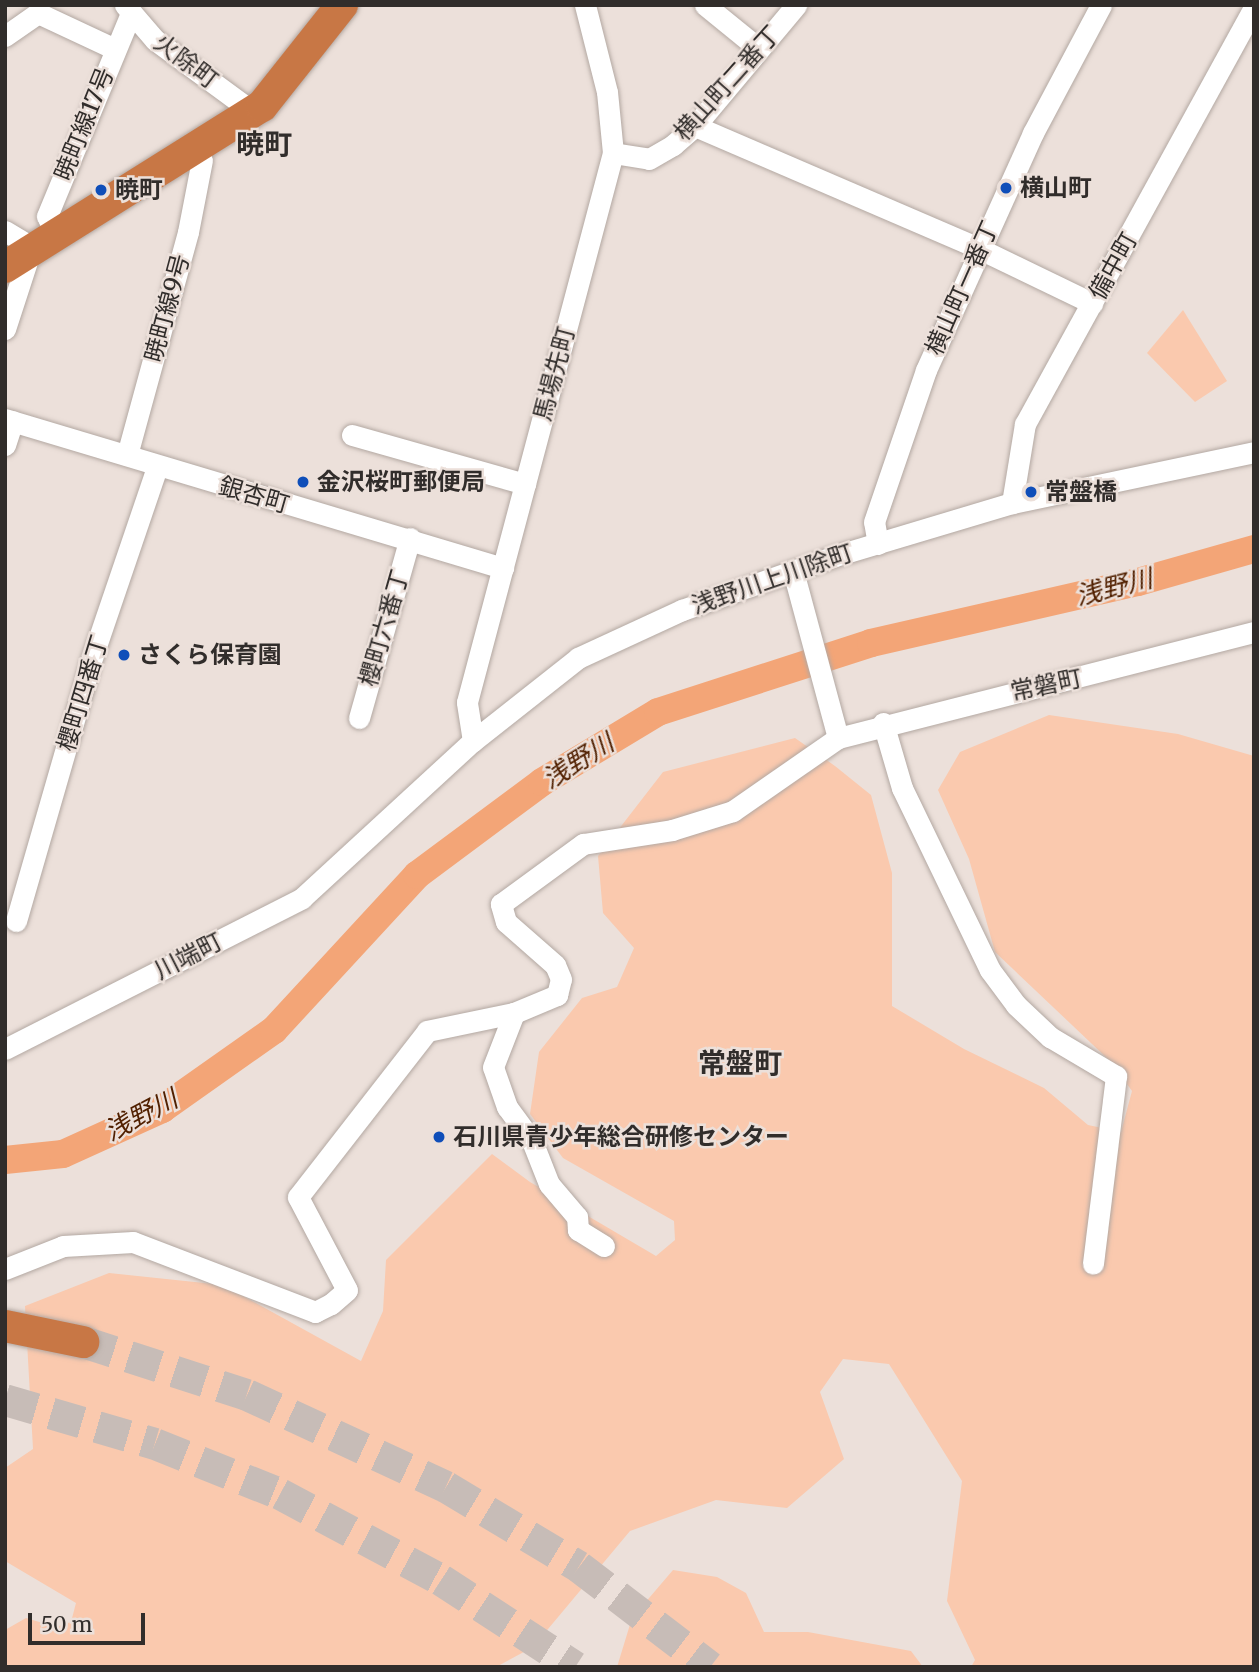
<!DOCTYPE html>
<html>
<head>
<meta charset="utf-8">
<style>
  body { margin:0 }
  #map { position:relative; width:1259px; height:1672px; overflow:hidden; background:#ece0da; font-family:Merriweather,"Noto Sans JP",serif }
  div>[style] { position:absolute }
  .green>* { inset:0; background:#fac9ae }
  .river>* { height:28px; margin:-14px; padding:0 14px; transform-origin:14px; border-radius:14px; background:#f3a577 }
  .highway-tunnel>* { height:32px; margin-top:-16px; transform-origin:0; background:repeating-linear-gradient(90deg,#c7bcb7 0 32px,transparent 0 48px) }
  .roads { filter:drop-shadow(0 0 2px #b3a8a2) drop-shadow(0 0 2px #b3a8a2) }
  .minor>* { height:21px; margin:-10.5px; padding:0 10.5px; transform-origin:10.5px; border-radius:10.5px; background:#fff }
  .highway>* { height:32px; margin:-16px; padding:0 16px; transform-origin:16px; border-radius:16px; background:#c87745 }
  .dots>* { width:19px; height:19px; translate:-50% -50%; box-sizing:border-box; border:4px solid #ece0da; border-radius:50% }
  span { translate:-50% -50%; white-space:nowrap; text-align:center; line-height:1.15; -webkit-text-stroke:5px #ece0da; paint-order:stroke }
  .street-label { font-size:24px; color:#312d2b }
  .poi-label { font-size:24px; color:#312d2b; font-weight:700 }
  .left { translate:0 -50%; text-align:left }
  .water-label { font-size:26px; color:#512000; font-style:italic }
  .quarter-label { font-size:28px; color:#312d2b; font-weight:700 }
  .frame { position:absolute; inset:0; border:7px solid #312d2b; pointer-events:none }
  .scale { position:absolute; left:28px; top:1613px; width:117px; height:32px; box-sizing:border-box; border:4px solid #312d2b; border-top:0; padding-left:9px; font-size:21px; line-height:24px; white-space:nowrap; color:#312d2b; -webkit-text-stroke:5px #ece0da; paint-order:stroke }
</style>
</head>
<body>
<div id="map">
  <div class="green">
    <div style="clip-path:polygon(1183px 310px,1227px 381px,1195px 402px,1147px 353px)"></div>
    <div style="clip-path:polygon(1049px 715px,1178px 734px,1254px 756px,1254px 1667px,971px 1667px,975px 1660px,947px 1601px,962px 1481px,889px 1364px,843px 1359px,820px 1392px,844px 1459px,787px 1508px,716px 1500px,630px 1531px,533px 1647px,496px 1667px,5px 1667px,5px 1630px,26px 1618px,56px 1627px,71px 1622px,76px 1603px,5px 1561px,5px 1468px,33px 1449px,25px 1306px,109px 1273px,223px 1285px,361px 1361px,383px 1311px,386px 1260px,492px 1154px,530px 1182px,656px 1256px,675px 1240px,674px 1221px,563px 1158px,530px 1114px,539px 1052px,582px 998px,617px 987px,634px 948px,603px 913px,598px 856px,663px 772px,795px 738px,835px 766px,871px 795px,892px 873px,892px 1006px,964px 1049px,1044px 1088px,1088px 1125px,1121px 1132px,1132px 1091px,1111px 1062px,995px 952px,969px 859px,938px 790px,960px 752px)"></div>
    <div style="clip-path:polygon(673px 1570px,717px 1577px,746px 1593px,764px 1632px,808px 1632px,911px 1651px,923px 1667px,617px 1667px,632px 1618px)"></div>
  </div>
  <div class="river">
    <div style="left:5px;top:1160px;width:58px;rotate:-5.9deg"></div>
    <div style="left:63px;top:1154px;width:109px;rotate:-24.4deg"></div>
    <div style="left:162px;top:1109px;width:137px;rotate:-35.2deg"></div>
    <div style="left:274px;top:1030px;width:211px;rotate:-47.3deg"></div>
    <div style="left:417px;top:875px;width:156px;rotate:-36.6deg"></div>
    <div style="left:542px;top:782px;width:135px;rotate:-31.1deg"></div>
    <div style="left:658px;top:712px;width:224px;rotate:-17.9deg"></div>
    <div style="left:871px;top:643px;width:274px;rotate:-12.9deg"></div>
    <div style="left:1138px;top:582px;width:121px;rotate:-15.9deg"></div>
  </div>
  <div class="highway-tunnel">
    <div style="left:83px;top:1342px;width:172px;rotate:17.9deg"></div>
    <div style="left:247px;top:1395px;width:219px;rotate:24.8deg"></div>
    <div style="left:446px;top:1487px;width:155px;rotate:31deg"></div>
    <div style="left:579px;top:1567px;width:165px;rotate:37.4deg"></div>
    <div style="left:5px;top:1400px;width:156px;rotate:16.3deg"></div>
    <div style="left:155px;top:1444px;width:135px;rotate:21.8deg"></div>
    <div style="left:280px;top:1494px;width:183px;rotate:28.1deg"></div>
    <div style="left:441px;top:1580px;width:160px;rotate:33deg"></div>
  </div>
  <div class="roads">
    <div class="minor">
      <div style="left:125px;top:5px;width:46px;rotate:49.4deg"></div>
      <div style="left:155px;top:40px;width:122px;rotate:36.3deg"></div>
      <div style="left:705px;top:5px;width:68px;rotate:39.1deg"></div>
      <div style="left:5px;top:36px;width:40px;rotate:-34.9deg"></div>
      <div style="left:38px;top:13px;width:85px;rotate:25.1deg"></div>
      <div style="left:695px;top:126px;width:308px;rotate:23.3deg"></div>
      <div style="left:978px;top:248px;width:127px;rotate:25.8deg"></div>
      <div style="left:613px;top:153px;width:36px;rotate:9deg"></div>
      <div style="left:649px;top:159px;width:28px;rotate:-30deg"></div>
      <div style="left:673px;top:145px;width:29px;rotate:-41deg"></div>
      <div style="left:695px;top:126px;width:158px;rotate:-50.1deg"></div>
      <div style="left:5px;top:231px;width:35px;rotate:31deg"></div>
      <div style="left:56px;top:235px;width:21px;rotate:-115deg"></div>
      <div style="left:47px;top:216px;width:220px;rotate:-67.5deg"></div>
      <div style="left:5px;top:329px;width:81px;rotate:-72deg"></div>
      <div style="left:5px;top:419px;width:520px;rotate:16.66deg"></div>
      <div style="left:352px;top:435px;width:180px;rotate:15.8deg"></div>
      <div style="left:5px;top:445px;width:25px;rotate:-72deg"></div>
      <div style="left:127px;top:455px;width:231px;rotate:-74.7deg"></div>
      <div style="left:188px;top:232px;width:73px;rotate:-79deg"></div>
      <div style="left:1012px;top:503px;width:80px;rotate:-80.7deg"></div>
      <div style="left:1025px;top:424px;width:475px;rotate:-61.2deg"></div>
      <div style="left:878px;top:544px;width:22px;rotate:-100deg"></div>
      <div style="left:874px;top:522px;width:161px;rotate:-71.1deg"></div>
      <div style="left:926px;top:370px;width:260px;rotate:-65.7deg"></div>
      <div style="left:1033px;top:133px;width:145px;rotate:-62deg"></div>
      <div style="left:793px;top:571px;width:173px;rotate:74.9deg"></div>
      <div style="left:359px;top:718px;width:187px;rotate:-74.2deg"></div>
      <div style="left:883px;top:723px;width:68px;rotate:73.7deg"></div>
      <div style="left:902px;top:788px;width:202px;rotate:64.2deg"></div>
      <div style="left:990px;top:970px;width:44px;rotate:53.4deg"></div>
      <div style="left:1016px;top:1005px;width:47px;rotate:43.3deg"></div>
      <div style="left:1050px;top:1037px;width:77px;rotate:30.6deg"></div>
      <div style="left:1116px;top:1076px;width:189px;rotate:97deg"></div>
      <div style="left:473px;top:741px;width:39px;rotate:-99deg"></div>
      <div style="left:467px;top:702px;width:568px;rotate:-75.11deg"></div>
      <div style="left:613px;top:153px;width:61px;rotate:-95.6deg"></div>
      <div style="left:607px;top:92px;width:90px;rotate:-104.2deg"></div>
      <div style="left:16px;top:921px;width:267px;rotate:-73.9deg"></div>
      <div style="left:90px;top:664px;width:208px;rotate:-71.2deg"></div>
      <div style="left:5px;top:1049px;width:333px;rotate:-26.9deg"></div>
      <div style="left:302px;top:898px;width:232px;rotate:-42.6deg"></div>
      <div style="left:473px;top:741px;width:134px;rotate:-38.3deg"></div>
      <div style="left:578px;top:658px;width:115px;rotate:-24.8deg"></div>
      <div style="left:682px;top:610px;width:162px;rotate:-19.4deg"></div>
      <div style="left:835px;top:556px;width:185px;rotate:-16.7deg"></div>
      <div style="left:1012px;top:503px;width:247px;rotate:-11.9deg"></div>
      <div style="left:604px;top:1246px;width:31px;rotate:-148deg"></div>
      <div style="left:578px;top:1230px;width:13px;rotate:-94deg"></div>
      <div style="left:577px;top:1217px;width:43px;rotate:-130.3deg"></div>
      <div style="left:549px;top:1184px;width:46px;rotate:-111.6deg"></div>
      <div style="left:532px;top:1141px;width:42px;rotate:-126.3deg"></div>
      <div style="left:507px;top:1107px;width:42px;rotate:-109.3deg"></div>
      <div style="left:493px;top:1067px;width:58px;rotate:-68.7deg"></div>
      <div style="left:514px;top:1013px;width:47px;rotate:-22.7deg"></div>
      <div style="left:557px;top:995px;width:16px;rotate:-76deg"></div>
      <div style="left:561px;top:979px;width:15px;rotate:-113deg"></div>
      <div style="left:555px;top:965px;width:65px;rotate:-138.7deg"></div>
      <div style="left:506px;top:922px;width:19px;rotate:-106deg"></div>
      <div style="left:501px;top:904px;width:102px;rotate:-36.2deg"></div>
      <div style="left:583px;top:844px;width:90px;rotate:-8.9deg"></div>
      <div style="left:672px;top:830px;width:64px;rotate:-17.3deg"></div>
      <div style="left:733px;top:811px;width:128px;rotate:-34.8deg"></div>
      <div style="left:838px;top:738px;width:429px;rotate:-14.3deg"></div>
      <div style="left:5px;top:1269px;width:62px;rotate:-21.6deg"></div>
      <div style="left:63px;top:1246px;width:70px;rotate:-3.3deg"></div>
      <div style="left:133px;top:1242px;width:195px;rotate:21deg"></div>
      <div style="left:315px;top:1312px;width:18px;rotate:-27deg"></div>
      <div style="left:331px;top:1304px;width:21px;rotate:-41deg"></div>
      <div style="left:347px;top:1290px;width:105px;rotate:-117.8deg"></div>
      <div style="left:298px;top:1197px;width:210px;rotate:-52.1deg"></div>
      <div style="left:427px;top:1031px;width:89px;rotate:-11.7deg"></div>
    </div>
    <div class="highway">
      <div style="left:5px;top:267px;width:303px;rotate:-32.1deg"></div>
      <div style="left:262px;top:106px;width:129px;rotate:-51.6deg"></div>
      <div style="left:5px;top:1326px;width:80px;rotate:11.6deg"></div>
    </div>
  </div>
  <div class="dots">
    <div style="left:1006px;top:188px;background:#0f4eb9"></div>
    <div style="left:101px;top:190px;background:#0f4eb9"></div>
    <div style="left:303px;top:482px;background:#0f4eb9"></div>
    <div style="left:1031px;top:492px;background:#0f4eb9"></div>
    <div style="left:124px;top:655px;background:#0f4eb9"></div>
    <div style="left:439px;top:1137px;background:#0f4eb9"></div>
  </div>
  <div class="street-label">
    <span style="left:186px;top:61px;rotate:37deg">火除町</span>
    <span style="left:727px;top:83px;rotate:-48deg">横山町二番丁</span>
    <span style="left:84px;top:124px;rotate:-68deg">暁町線17号</span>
    <span style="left:1113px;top:266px;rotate:-61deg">備中町</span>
    <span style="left:962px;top:288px;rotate:-66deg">横山町一番丁</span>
    <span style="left:167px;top:308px;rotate:-75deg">暁町線9号</span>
    <span style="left:554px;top:374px;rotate:-75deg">馬場先町</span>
    <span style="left:254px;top:495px;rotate:16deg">銀杏町</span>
    <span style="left:772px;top:579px;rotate:-19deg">浅野川上川除町</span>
    <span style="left:384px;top:628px;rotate:-74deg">櫻町六番丁</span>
    <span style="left:1046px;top:685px;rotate:-12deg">常磐町</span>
    <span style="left:83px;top:693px;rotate:-73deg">櫻町四番丁</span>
    <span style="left:188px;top:956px;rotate:-27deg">川端町</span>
  </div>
  <div class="poi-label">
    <span class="left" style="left:1020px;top:188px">横山町</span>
    <span class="left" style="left:115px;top:190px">暁町</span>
    <span class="left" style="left:317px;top:482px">金沢桜町郵便局</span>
    <span class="left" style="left:1045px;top:492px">常盤橋</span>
    <span class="left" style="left:138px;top:655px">さくら保育園</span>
    <span class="left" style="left:453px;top:1137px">石川県青少年総合研修センター</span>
  </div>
  <div class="water-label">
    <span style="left:1114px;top:587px;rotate:-14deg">浅野川</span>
    <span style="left:578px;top:761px;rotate:-32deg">浅野川</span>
    <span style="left:141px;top:1115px;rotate:-28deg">浅野川</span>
  </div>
  <div class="quarter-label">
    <span style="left:264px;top:144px">暁町</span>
    <span style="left:740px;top:1063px">常盤町</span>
  </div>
  <div class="frame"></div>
  <div class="scale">50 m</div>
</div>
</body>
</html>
